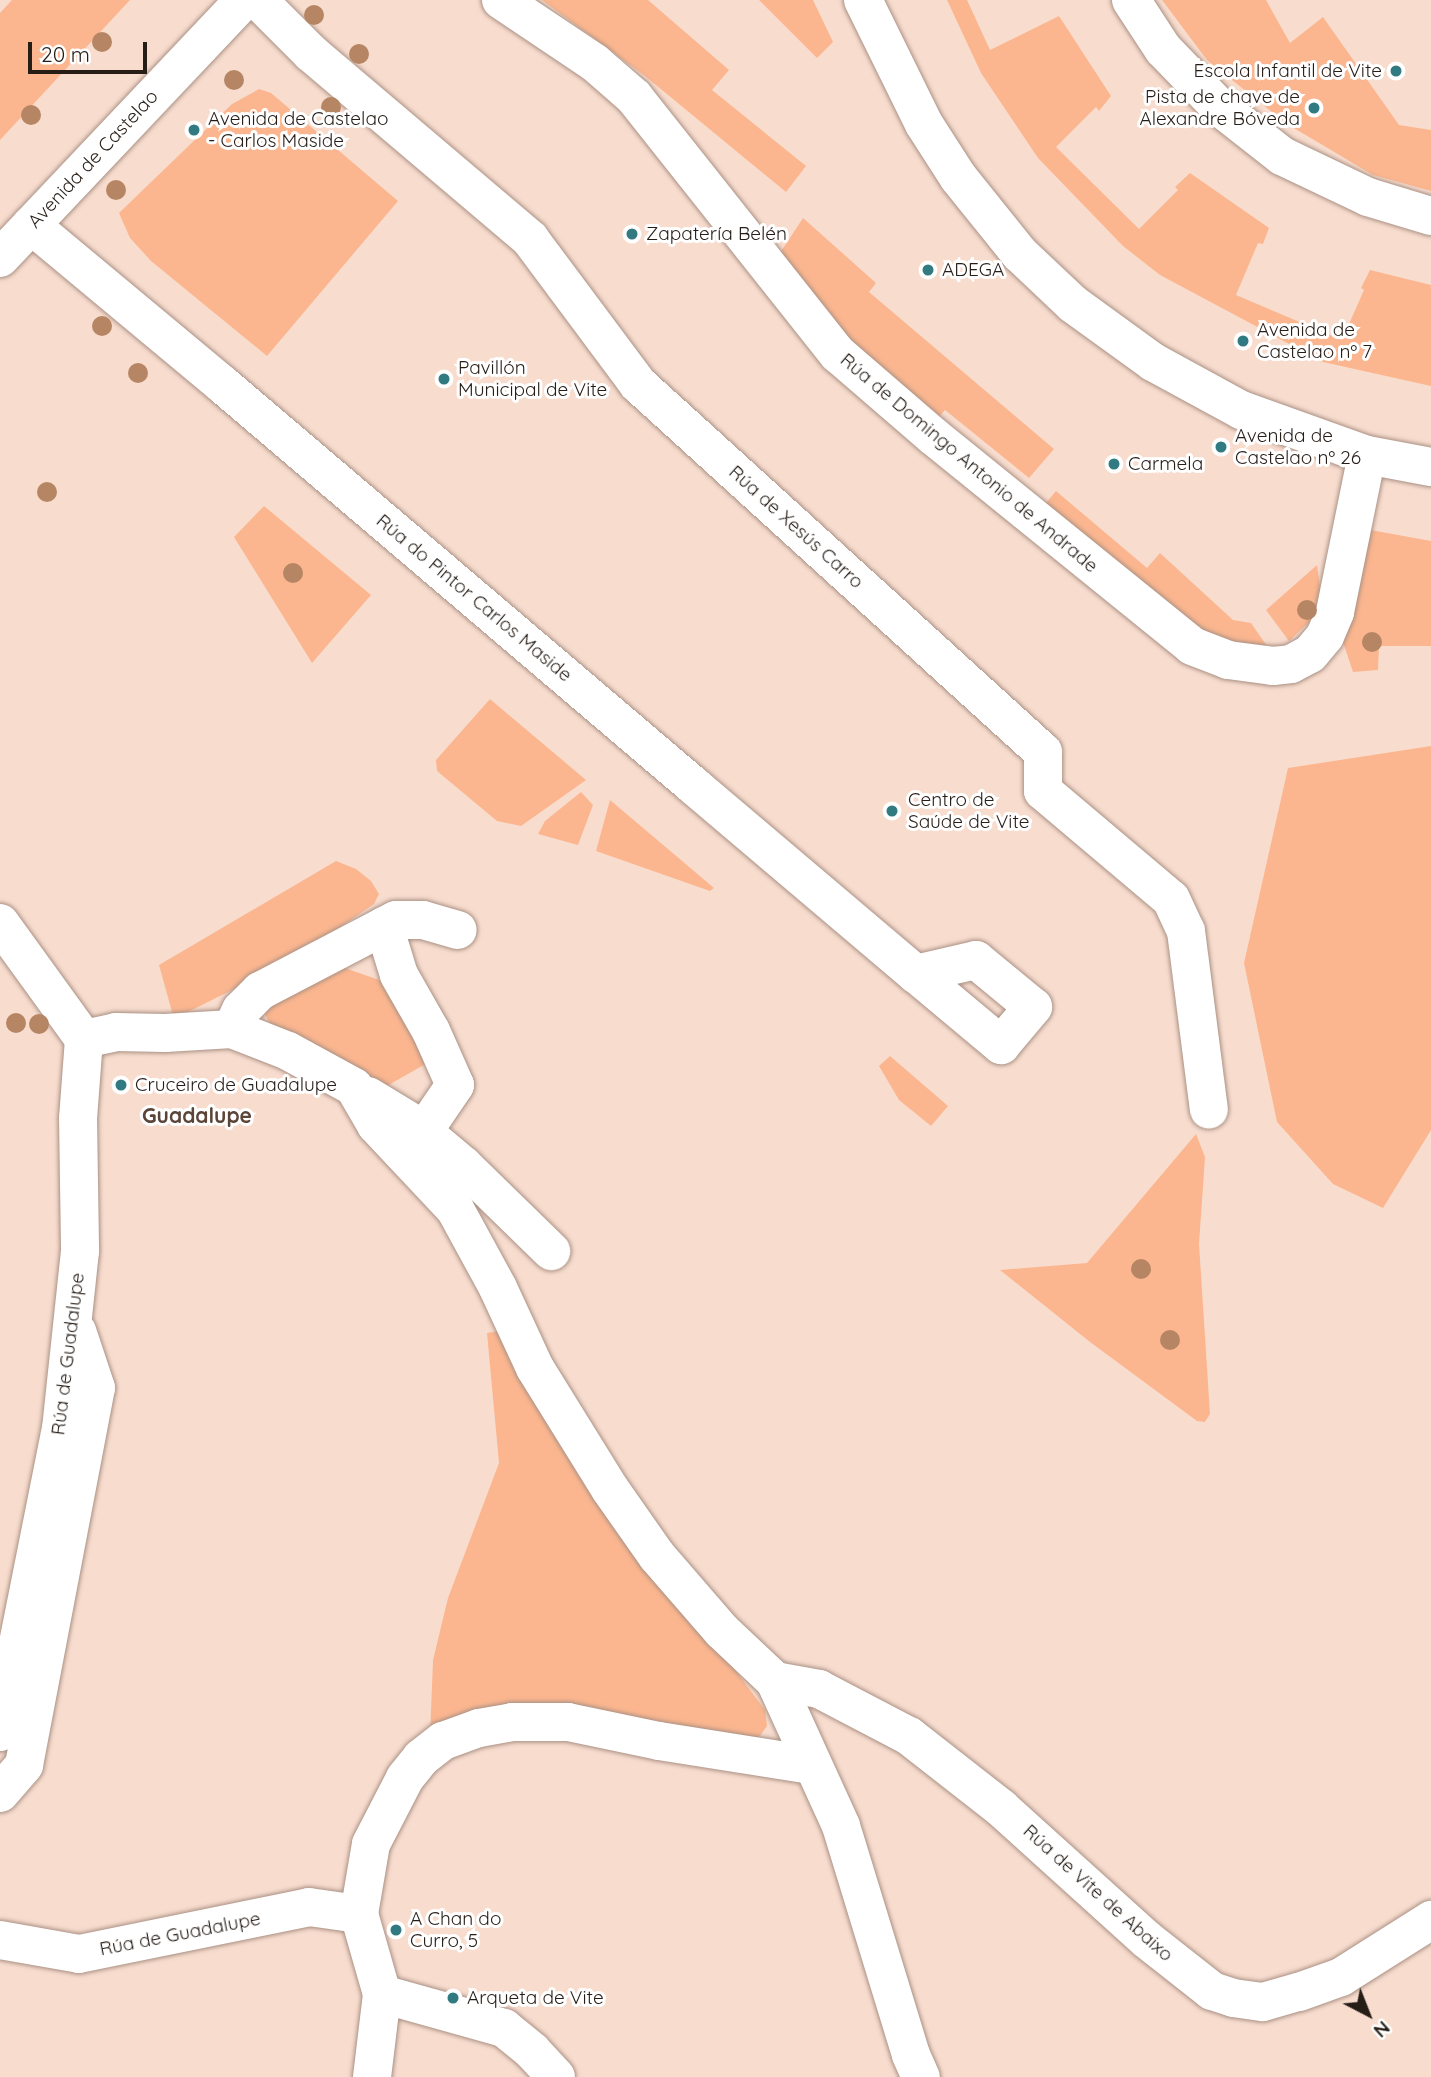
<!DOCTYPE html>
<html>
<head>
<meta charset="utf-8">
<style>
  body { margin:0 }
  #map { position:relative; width:1431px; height:2077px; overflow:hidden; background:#f8ddcf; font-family:Quicksand,sans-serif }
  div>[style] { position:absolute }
  .green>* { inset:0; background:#fbb68f }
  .roads { filter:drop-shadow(0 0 2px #aa9184) drop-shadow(0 0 2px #aa9184) }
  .minor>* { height:38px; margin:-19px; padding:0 19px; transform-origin:19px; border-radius:19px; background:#fff }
  .trees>* { width:20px; height:20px; margin:-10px; border-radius:50%; background:#b68664 }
  .dots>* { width:19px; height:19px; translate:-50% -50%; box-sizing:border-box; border:4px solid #fff; border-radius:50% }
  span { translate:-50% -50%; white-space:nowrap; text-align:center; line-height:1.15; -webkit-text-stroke:6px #fff; paint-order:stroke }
  .poi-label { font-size:19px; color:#261d17 }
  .right { translate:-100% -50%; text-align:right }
  .left { translate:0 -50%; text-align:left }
  .street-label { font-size:19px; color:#261d17 }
  .neighbourhood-label { font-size:21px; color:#5a4538; font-weight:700 }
  .north { position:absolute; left:1333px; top:1979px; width:70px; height:70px; -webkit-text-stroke:5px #fff; paint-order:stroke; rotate:138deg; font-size:19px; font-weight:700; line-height:28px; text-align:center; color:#261d17 }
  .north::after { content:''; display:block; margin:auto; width:24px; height:32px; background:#261d17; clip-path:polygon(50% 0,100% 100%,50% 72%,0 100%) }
  .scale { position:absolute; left:28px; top:42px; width:119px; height:32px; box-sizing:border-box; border:4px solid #261d17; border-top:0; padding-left:9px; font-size:21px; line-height:24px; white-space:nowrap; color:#261d17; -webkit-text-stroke:5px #fff; paint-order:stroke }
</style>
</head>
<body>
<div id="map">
  <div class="green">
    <div style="clip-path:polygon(12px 0,130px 0,0 140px,0 13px)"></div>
    <div style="clip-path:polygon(542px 0,648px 0,729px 70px,712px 90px,806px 166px,786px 192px,645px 76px)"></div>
    <div style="clip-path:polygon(759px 0,813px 0,833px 42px,817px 58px)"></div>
    <div style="clip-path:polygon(947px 0,967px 0,990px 50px,1059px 16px,1111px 96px,1099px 111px,1096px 107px,1056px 147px,1139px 229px,1178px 190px,1175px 187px,1190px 173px,1269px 228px,1263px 244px,1258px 243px,1236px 295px,1342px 340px,1364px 290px,1361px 288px,1370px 270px,1431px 285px,1431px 386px,1323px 362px,1160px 275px,1123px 246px,1038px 158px,981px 73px)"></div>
    <div style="clip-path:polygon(1162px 0,1266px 0,1290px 43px,1323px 17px,1399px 125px,1431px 130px,1431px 191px,1373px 175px,1287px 124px,1207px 60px)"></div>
    <div style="clip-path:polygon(259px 89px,271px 93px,398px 201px,267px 356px,151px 261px,130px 238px,119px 213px,232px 104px)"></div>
    <div style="clip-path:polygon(803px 218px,876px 283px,869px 292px,1054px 449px,1029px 478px,945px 410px,937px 419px,866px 361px,780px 253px)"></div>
    <div style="clip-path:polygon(1056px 491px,1147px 568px,1160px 553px,1233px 620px,1251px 623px,1269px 649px,1262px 653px,1196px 631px,1040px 510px)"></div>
    <div style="clip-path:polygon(264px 506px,371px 595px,312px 663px,234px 537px)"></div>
    <div style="clip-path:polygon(1365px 529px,1431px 541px,1431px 646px,1379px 646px,1378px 670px,1353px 672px,1340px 633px)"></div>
    <div style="clip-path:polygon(1317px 565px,1323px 609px,1289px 641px,1266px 610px)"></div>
    <div style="clip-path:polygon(490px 699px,586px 780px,521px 826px,497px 821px,437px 771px,436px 760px)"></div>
    <div style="clip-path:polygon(1431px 746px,1431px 1130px,1383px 1208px,1333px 1184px,1277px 1122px,1244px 963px,1288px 768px)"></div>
    <div style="clip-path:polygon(581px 792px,593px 805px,578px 845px,538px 834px,545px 821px)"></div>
    <div style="clip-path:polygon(610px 800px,714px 888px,710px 891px,596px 851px)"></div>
    <div style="clip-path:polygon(336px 861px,356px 869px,371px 881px,379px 894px,374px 904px,290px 961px,174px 1019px,159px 965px)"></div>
    <div style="clip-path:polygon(342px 967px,385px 982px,429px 1062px,378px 1091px,274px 1031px,262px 1009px)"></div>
    <div style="clip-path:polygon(890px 1056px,948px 1106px,931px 1126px,899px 1100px,879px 1066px)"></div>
    <div style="clip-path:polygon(1196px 1134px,1205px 1157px,1199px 1244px,1210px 1414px,1205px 1422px,1197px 1421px,1090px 1342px,1000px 1270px,1087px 1263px)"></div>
    <div style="clip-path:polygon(507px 1330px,729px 1662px,765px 1710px,767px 1726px,759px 1737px,742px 1744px,430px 1736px,433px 1660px,448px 1598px,499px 1463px,487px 1333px)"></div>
  </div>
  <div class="roads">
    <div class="minor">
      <div style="left:258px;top:0;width:75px;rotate:45deg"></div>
      <div style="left:311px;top:53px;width:287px;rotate:40.3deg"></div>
      <div style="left:530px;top:239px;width:181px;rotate:53.3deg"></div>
      <div style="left:638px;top:384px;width:547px;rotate:42.26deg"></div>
      <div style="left:1043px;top:752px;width:39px;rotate:90deg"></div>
      <div style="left:1043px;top:791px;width:167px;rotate:40.2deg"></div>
      <div style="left:1171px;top:899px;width:35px;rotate:65deg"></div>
      <div style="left:1186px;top:931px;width:180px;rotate:82.7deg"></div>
      <div style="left:501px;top:0;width:113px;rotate:33.8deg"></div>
      <div style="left:595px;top:63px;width:52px;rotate:41.1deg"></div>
      <div style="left:634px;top:97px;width:328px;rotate:51.6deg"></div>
      <div style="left:838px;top:354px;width:125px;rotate:40.8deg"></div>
      <div style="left:933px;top:436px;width:333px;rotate:39deg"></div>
      <div style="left:1192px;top:646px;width:39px;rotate:21deg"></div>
      <div style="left:1228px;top:660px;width:45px;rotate:7.6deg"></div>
      <div style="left:1273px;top:666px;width:18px;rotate:-6deg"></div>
      <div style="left:1291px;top:664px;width:21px;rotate:-28deg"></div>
      <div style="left:1310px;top:654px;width:23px;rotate:-50deg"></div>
      <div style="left:1325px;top:636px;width:26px;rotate:-67deg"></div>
      <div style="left:1335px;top:612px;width:160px;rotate:-78.5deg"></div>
      <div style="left:863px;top:0;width:138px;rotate:63.8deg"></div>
      <div style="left:924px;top:124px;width:63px;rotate:57.3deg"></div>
      <div style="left:958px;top:177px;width:99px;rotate:51.2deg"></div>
      <div style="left:1020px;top:254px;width:73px;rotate:43.3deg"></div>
      <div style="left:1073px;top:304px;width:99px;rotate:35.9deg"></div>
      <div style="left:1153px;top:362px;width:100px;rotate:28.6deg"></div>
      <div style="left:1241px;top:410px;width:134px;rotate:19.7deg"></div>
      <div style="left:1367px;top:455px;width:65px;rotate:10.6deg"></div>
      <div style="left:1131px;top:0;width:59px;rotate:56.9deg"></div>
      <div style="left:1163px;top:49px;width:78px;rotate:46deg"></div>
      <div style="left:1217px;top:105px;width:83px;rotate:38.1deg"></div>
      <div style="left:1282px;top:156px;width:95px;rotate:25.5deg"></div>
      <div style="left:1368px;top:197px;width:66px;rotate:16.8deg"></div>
      <div style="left:31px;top:225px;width:250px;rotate:39.8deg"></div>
      <div style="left:223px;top:385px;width:619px;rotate:40.41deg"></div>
      <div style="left:694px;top:786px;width:291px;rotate:40.3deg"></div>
      <div style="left:916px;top:974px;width:111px;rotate:39.9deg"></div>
      <div style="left:1001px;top:1045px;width:50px;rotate:-49.9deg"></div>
      <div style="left:1033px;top:1007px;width:74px;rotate:-140.5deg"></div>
      <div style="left:976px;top:960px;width:62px;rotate:166.9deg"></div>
      <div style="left:0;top:258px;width:355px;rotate:-46.6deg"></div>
      <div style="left:0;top:923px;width:143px;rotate:54.1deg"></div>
      <div style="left:84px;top:1039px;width:79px;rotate:94.3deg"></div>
      <div style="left:78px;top:1118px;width:133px;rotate:89.1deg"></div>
      <div style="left:80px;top:1251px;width:178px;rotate:96.1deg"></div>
      <div style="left:61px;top:1428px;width:310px;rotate:101.3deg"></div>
      <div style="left:384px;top:926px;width:51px;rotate:73deg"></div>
      <div style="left:399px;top:975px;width:64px;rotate:60.3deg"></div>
      <div style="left:431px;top:1031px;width:59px;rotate:66deg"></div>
      <div style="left:455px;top:1085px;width:57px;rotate:124.2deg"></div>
      <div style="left:232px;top:1029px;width:21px;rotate:-65deg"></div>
      <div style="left:241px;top:1010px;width:27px;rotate:-45deg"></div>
      <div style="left:260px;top:991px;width:153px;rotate:-27.6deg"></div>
      <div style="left:396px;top:920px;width:27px"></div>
      <div style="left:423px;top:920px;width:36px;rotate:16deg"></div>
      <div style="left:84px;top:1039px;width:33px;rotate:-12deg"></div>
      <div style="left:116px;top:1032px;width:49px;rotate:1.2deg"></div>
      <div style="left:165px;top:1033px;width:67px;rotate:-3.4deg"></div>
      <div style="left:232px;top:1029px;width:60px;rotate:21.4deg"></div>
      <div style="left:288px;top:1051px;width:75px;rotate:28.6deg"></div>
      <div style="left:354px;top:1087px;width:44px;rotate:59.9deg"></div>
      <div style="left:376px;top:1125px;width:115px;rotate:46.8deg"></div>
      <div style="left:455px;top:1209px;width:90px;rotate:61.4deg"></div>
      <div style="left:498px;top:1288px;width:88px;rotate:65.2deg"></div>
      <div style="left:535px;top:1368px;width:142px;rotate:58.2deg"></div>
      <div style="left:610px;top:1489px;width:82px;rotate:55deg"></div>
      <div style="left:657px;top:1556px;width:99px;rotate:49.1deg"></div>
      <div style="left:722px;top:1631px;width:73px;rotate:43.3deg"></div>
      <div style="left:775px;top:1681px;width:159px;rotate:65.5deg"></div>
      <div style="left:841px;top:1826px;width:239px;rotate:73deg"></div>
      <div style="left:911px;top:2055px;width:24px;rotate:66deg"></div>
      <div style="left:368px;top:1096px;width:54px;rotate:31.3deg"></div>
      <div style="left:414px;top:1124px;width:65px;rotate:40deg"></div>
      <div style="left:464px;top:1166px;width:122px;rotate:44.3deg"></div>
      <div style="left:775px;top:1681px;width:45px;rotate:10.3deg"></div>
      <div style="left:819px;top:1689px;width:102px;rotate:27.6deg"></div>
      <div style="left:909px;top:1736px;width:117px;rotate:38deg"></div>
      <div style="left:1001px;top:1808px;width:195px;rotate:42.1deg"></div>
      <div style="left:1146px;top:1939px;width:84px;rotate:38.2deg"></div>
      <div style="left:1212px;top:1991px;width:22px;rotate:18deg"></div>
      <div style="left:1233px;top:1998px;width:30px;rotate:8deg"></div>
      <div style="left:1263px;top:2002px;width:37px;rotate:-16deg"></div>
      <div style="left:1299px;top:1992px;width:45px;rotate:-19.7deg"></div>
      <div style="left:1341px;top:1977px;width:107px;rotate:-32.3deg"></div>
      <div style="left:0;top:1793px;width:37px;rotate:-49deg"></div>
      <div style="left:24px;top:1765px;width:384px;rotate:-79.2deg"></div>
      <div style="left:96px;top:1388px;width:60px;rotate:-108.4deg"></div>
      <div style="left:0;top:1940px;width:80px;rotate:10deg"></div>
      <div style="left:79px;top:1954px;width:235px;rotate:-11.5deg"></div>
      <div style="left:309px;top:1907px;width:50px;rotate:8deg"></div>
      <div style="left:382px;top:1994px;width:127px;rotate:15.6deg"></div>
      <div style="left:504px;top:2028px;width:36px;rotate:39deg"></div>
      <div style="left:532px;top:2051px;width:35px;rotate:47deg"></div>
      <div style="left:372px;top:2077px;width:84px;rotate:-83.1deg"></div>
      <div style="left:382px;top:1994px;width:83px;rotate:-106deg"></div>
      <div style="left:359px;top:1914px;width:71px;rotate:-80.3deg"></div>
      <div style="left:371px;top:1844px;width:74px;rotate:-62.7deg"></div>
      <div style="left:405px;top:1778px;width:26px;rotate:-51deg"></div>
      <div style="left:421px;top:1758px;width:28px;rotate:-38deg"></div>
      <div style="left:443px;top:1741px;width:38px;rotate:-20deg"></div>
      <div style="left:479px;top:1728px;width:34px;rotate:-10deg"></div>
      <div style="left:512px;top:1722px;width:56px"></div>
      <div style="left:568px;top:1722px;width:93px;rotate:11.8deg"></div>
      <div style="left:659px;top:1741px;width:154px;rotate:9deg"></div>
    </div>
  </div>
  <div class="trees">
    <div style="left:314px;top:15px"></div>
    <div style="left:102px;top:42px"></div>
    <div style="left:359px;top:54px"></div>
    <div style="left:234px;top:80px"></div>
    <div style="left:331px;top:107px"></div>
    <div style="left:31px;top:115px"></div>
    <div style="left:116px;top:190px"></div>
    <div style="left:102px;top:326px"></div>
    <div style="left:138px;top:373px"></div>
    <div style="left:47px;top:492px"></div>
    <div style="left:293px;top:573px"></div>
    <div style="left:1307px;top:610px"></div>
    <div style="left:1372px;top:642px"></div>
    <div style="left:16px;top:1023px"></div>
    <div style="left:39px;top:1024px"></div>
    <div style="left:1141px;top:1269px"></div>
    <div style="left:1170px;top:1340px"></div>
  </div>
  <div class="dots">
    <div style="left:1396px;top:71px;background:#317a81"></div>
    <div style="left:1314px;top:108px;background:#317a81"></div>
    <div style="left:194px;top:130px;background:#317a81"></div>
    <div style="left:632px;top:234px;background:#317a81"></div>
    <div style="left:928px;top:270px;background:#317a81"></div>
    <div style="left:1243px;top:341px;background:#317a81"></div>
    <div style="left:444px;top:379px;background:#317a81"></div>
    <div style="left:1221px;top:447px;background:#317a81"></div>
    <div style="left:1114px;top:464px;background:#317a81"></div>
    <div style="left:892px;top:811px;background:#317a81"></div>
    <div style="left:121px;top:1085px;background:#317a81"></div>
    <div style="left:396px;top:1930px;background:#317a81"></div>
    <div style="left:453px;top:1998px;background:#317a81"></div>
  </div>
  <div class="poi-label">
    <span class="right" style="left:1382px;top:71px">Escola Infantil de Vite</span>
    <span class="right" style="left:1300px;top:108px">Pista de chave de<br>Alexandre Bóveda</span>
    <span class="left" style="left:208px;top:130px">Avenida de Castelao<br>- Carlos Maside</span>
    <span class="left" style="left:646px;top:234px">Zapatería Belén</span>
    <span class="left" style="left:942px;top:270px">ADEGA</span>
    <span class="left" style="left:1257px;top:341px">Avenida de<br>Castelao nº 7</span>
    <span class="left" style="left:458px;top:379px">Pavillón<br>Municipal de Vite</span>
    <span class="left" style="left:1235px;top:447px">Avenida de<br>Castelao nº 26</span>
    <span class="left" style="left:1128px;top:464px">Carmela</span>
    <span class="left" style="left:908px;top:811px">Centro de<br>Saúde de Vite</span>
    <span class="left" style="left:135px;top:1085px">Cruceiro de Guadalupe</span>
    <span class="left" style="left:410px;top:1930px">A Chan do<br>Curro, 5</span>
    <span class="left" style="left:467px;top:1998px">Arqueta de Vite</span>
  </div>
  <div class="street-label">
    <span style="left:93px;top:159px;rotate:-47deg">Avenida de Castelao</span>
    <span style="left:969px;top:463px;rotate:40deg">Rúa de Domingo Antonio de Andrade</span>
    <span style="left:796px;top:527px;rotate:42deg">Rúa de Xesús Carro</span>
    <span style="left:474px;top:598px;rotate:40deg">Rúa do Pintor Carlos Maside</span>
    <span style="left:68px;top:1354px;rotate:-83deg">Rúa de Guadalupe</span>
    <span style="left:1098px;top:1893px;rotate:42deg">Rúa de Vite de Abaixo</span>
    <span style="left:180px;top:1934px;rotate:-11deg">Rúa de Guadalupe</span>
  </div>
  <div class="neighbourhood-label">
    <span style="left:197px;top:1115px">Guadalupe</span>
  </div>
  <div class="north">N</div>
  <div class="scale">20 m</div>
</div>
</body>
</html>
